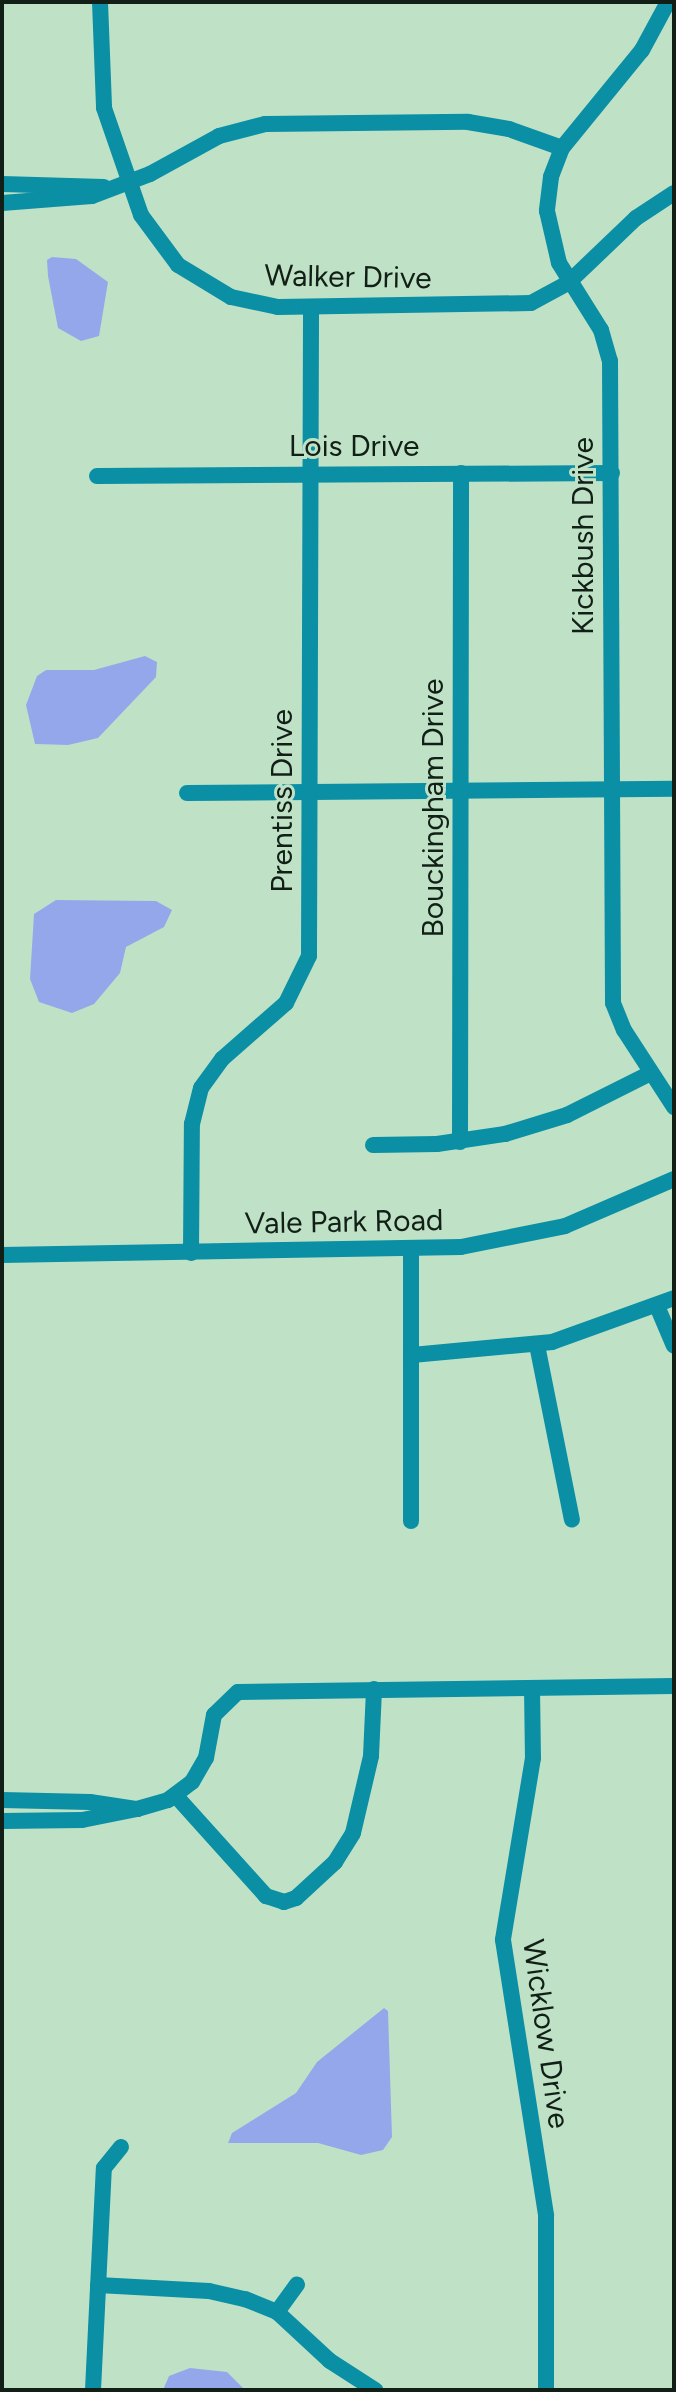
<!DOCTYPE html>
<html>
<head>
<meta charset="utf-8">
<style>
  body { margin:0 }
  #map { position:relative; width:676px; height:2392px; overflow:hidden; background:#bfe2c7; font-family:Figtree,sans-serif }
  div>[style] { position:absolute }
  .water>* { inset:0; background:#95a7eb }
  .minor>* { height:16px; margin:-8px; padding:0 8px; transform-origin:8px; border-radius:8px; background:#0a8fa4 }
  span { translate:-50% -50%; white-space:nowrap; text-align:center; line-height:1.15; -webkit-text-stroke:6px #bfe2c7; paint-order:stroke }
  .street-label { font-size:30px; color:#121f16 }
  .frame { position:absolute; inset:0; border:4px solid #121f16; pointer-events:none }
</style>
</head>
<body>
<div id="map">
  <div class="water">
    <div style="clip-path:polygon(52px 257px,76px 259px,108px 282px,99px 336px,81px 341px,58px 328px,48px 276px,47px 260px)"></div>
    <div style="clip-path:polygon(145px 656px,157px 662px,156px 677px,98px 738px,68px 745px,35px 744px,26px 705px,37px 676px,46px 670px,94px 670px)"></div>
    <div style="clip-path:polygon(56px 900px,156px 901px,172px 910px,164px 927px,126px 947px,120px 973px,94px 1004px,72px 1013px,39px 1002px,30px 979px,34px 914px)"></div>
    <div style="clip-path:polygon(384px 2008px,388px 2011px,392px 2137px,383px 2150px,361px 2155px,318px 2143px,228px 2143px,232px 2133px,296px 2093px,317px 2062px)"></div>
    <div style="clip-path:polygon(190px 2368px,227px 2372px,245px 2390px,163px 2390px,169px 2376px)"></div>
  </div>
  <div class="minor">
    <div style="left:100px;top:2px;width:106px;rotate:87.8deg"></div>
    <div style="left:104px;top:108px;width:113px;rotate:70.9deg"></div>
    <div style="left:141px;top:215px;width:62px;rotate:53.5deg"></div>
    <div style="left:178px;top:265px;width:62px;rotate:31.1deg"></div>
    <div style="left:231px;top:297px;width:48px;rotate:12deg"></div>
    <div style="left:278px;top:307px;width:253px;rotate:-0.9deg"></div>
    <div style="left:531px;top:303px;width:42px;rotate:-28.4deg"></div>
    <div style="left:568px;top:283px;width:94px;rotate:-43.7deg"></div>
    <div style="left:636px;top:218px;width:45px;rotate:-33.3deg"></div>
    <div style="left:668px;top:2px;width:55px;rotate:118.4deg"></div>
    <div style="left:642px;top:50px;width:127px;rotate:129.2deg"></div>
    <div style="left:562px;top:148px;width:31px;rotate:111deg"></div>
    <div style="left:551px;top:177px;width:34px;rotate:97deg"></div>
    <div style="left:547px;top:211px;width:53px;rotate:77deg"></div>
    <div style="left:559px;top:263px;width:79px;rotate:57.9deg"></div>
    <div style="left:601px;top:330px;width:32px;rotate:74deg"></div>
    <div style="left:610px;top:361px;width:642px;rotate:89.73deg"></div>
    <div style="left:613px;top:1003px;width:29px;rotate:68deg"></div>
    <div style="left:624px;top:1030px;width:92px;rotate:57deg"></div>
    <div style="left:2px;top:184px;width:102px;rotate:1.7deg"></div>
    <div style="left:2px;top:203px;width:90px;rotate:-4.4deg"></div>
    <div style="left:92px;top:196px;width:62px;rotate:-20.8deg"></div>
    <div style="left:150px;top:174px;width:79px;rotate:-28.8deg"></div>
    <div style="left:219px;top:136px;width:48px;rotate:-14.6deg"></div>
    <div style="left:265px;top:124px;width:203px;rotate:-0.6deg"></div>
    <div style="left:468px;top:122px;width:42px;rotate:9.7deg"></div>
    <div style="left:509px;top:129px;width:56px;rotate:19.7deg"></div>
    <div style="left:97px;top:476px;width:515px;rotate:-0.33deg"></div>
    <div style="left:187px;top:793px;width:487px;rotate:-0.5deg"></div>
    <div style="left:460px;top:1142px;width:669px;rotate:-89.91deg"></div>
    <div style="left:373px;top:1145px;width:64px;rotate:-0.9deg"></div>
    <div style="left:437px;top:1144px;width:69px;rotate:-8.4deg"></div>
    <div style="left:505px;top:1134px;width:65px;rotate:-17deg"></div>
    <div style="left:567px;top:1115px;width:94px;rotate:-26.6deg"></div>
    <div style="left:411px;top:1251px;width:270px;rotate:90deg"></div>
    <div style="left:191px;top:1253px;width:129px;rotate:-89.6deg"></div>
    <div style="left:192px;top:1124px;width:37px;rotate:-76deg"></div>
    <div style="left:201px;top:1088px;width:36px;rotate:-54deg"></div>
    <div style="left:222px;top:1059px;width:85px;rotate:-41.2deg"></div>
    <div style="left:286px;top:1003px;width:52px;rotate:-63.9deg"></div>
    <div style="left:309px;top:956px;width:649px;rotate:-89.82deg"></div>
    <div style="left:2px;top:1255px;width:459px;rotate:-1deg"></div>
    <div style="left:461px;top:1247px;width:106px;rotate:-11.4deg"></div>
    <div style="left:565px;top:1226px;width:119px;rotate:-23.3deg"></div>
    <div style="left:657px;top:1306px;width:43px;rotate:67deg"></div>
    <div style="left:537px;top:1345px;width:178px;rotate:78.7deg"></div>
    <div style="left:412px;top:1355px;width:141px;rotate:-5.3deg"></div>
    <div style="left:552px;top:1342px;width:130px;rotate:-19.8deg"></div>
    <div style="left:532px;top:1688px;width:70px;rotate:89.2deg"></div>
    <div style="left:533px;top:1758px;width:184px;rotate:99.4deg"></div>
    <div style="left:503px;top:1940px;width:279px;rotate:81.1deg"></div>
    <div style="left:546px;top:2216px;width:174px;rotate:90deg"></div>
    <div style="left:176px;top:1796px;width:135px;rotate:48deg"></div>
    <div style="left:266px;top:1896px;width:19px;rotate:18deg"></div>
    <div style="left:284px;top:1902px;width:13px;rotate:-18deg"></div>
    <div style="left:296px;top:1898px;width:53px;rotate:-42.7deg"></div>
    <div style="left:335px;top:1862px;width:34px;rotate:-58deg"></div>
    <div style="left:353px;top:1833px;width:79px;rotate:-76.8deg"></div>
    <div style="left:371px;top:1756px;width:67px;rotate:-87.4deg"></div>
    <div style="left:2px;top:1800px;width:88px;rotate:1.3deg"></div>
    <div style="left:90px;top:1802px;width:48px;rotate:8.5deg"></div>
    <div style="left:137px;top:1809px;width:56px;rotate:168.7deg"></div>
    <div style="left:82px;top:1820px;width:80px;rotate:179.3deg"></div>
    <div style="left:137px;top:1809px;width:32px;rotate:-16deg"></div>
    <div style="left:168px;top:1800px;width:30px;rotate:-37deg"></div>
    <div style="left:192px;top:1782px;width:28px;rotate:-60deg"></div>
    <div style="left:206px;top:1758px;width:44px;rotate:-79.5deg"></div>
    <div style="left:214px;top:1715px;width:33px;rotate:-44deg"></div>
    <div style="left:238px;top:1692px;width:436px;rotate:-0.8deg"></div>
    <div style="left:98px;top:2285px;width:111px;rotate:3.1deg"></div>
    <div style="left:209px;top:2291px;width:37px;rotate:13deg"></div>
    <div style="left:245px;top:2299px;width:35px;rotate:22deg"></div>
    <div style="left:277px;top:2312px;width:72px;rotate:42.8deg"></div>
    <div style="left:330px;top:2361px;width:54px;rotate:32.8deg"></div>
    <div style="left:277px;top:2312px;width:34px;rotate:-54deg"></div>
    <div style="left:93px;top:2390px;width:222px;rotate:-87.2deg"></div>
    <div style="left:104px;top:2168px;width:27px;rotate:-51deg"></div>
  </div>
  <div class="street-label">
    <span style="left:348px;top:277px;rotate:1deg">Walker Drive</span>
    <span style="left:354px;top:446px">Lois Drive</span>
    <span style="left:583px;top:536px;rotate:-90deg">Kickbush Drive</span>
    <span style="left:282px;top:801px;rotate:-90deg">Prentiss Drive</span>
    <span style="left:433px;top:808px;rotate:-90deg">Bouckingham Drive</span>
    <span style="left:344px;top:1222px;rotate:-1deg">Vale Park Road</span>
    <span style="left:546px;top:2034px;rotate:82deg">Wicklow Drive</span>
  </div>
  <div class="frame"></div>
</div>
</body>
</html>
